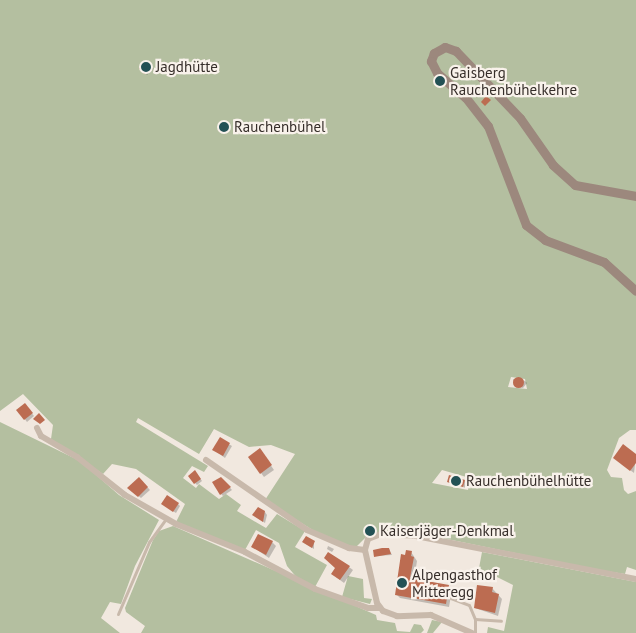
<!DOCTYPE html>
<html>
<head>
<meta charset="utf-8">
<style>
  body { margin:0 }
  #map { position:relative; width:636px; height:633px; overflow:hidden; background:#f1e8df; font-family:"PT Sans",sans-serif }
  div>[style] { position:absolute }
  .green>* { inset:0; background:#b4bfa0 }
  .shadow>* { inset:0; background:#0003 }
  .building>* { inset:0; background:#bc6c51 }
  .round { border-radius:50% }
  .lane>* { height:3px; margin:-1.5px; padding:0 1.5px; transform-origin:1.5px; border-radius:1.5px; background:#c8b9ab }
  .street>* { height:6px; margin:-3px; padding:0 3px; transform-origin:3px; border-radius:3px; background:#c8b9ab }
  .secondary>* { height:9px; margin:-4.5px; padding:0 4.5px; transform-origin:4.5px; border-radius:4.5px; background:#9c887d }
  .dots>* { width:14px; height:14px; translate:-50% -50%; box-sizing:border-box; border:2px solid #f9f2eb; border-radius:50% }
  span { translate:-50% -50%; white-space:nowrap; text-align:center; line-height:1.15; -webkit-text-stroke:4.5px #f9f2eb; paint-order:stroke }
  .poi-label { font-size:15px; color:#362e2a }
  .left { translate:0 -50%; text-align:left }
</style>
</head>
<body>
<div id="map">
  <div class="green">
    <div style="clip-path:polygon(evenodd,0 0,636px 0,636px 430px,630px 430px,619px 438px,607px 470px,611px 477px,622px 478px,624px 490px,628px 494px,636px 491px,636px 570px,627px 567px,625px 574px,593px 569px,408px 531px,369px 534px,357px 546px,352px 547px,319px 534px,265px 500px,295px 454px,271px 445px,249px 447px,214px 429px,199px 454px,138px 418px,136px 422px,208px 466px,204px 472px,192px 466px,183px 478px,196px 488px,199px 484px,219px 499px,226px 494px,241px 505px,237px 511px,266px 528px,277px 514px,305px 531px,295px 547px,327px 565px,315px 587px,298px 579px,287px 566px,279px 543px,256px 530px,245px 550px,176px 522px,185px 504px,136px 469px,112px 464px,103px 474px,51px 439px,53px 425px,23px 394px,0 411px,0 0,511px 377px,525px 379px,527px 389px,508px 387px,511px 377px,0 0,442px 470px,470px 478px,468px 490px,432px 483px,442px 470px)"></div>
    <div style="clip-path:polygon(0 422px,80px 461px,119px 495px,159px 520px,135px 566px,121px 604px,110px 602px,101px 618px,120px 633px,0 633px)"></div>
    <div style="clip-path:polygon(173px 526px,376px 615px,377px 620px,395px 623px,397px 631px,410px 632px,414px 624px,421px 625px,424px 630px,421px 633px,141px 633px,145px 626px,126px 612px,125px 608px,153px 540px,159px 531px)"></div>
    <div style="clip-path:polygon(482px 552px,636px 582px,636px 633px,487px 633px,488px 627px,504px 631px,513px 585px,479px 568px)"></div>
    <div style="clip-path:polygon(348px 576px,363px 579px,364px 598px,372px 599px,370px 604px,342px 597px)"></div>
    <div style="clip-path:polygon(432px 620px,442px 622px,433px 633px,427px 633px)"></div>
  </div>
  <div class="shadow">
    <div style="clip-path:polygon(148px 62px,154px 69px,147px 75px,141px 68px)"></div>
    <div style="clip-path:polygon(513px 379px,525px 381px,527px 383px,523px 388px,514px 386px)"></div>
    <div style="clip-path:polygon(27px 407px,34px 416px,27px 422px,18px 410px)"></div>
    <div style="clip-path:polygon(220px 439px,232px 446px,225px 458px,214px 450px)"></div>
    <div style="clip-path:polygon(263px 454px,274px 470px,264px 477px,261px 473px)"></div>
    <div style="clip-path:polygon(636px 456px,634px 473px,618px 461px)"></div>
    <div style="clip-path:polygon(197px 474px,202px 481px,197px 485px,195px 483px)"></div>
    <div style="clip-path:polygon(139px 478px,150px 490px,141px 498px,129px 488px)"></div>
    <div style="clip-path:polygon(221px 478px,232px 490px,223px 496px,221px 494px)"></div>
    <div style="clip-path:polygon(465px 481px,466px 488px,448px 482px)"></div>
    <div style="clip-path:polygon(178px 504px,180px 506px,176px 513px,165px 506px)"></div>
    <div style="clip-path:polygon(265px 512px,267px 515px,265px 523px,256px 517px)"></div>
    <div style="clip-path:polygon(272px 542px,276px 546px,269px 558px,253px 547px)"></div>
    <div style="clip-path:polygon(314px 542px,314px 549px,306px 544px)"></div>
    <div style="clip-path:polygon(328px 546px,334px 549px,332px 552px,327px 549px)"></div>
    <div style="clip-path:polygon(389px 549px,392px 555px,375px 556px)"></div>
    <div style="clip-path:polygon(411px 552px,417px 561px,414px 580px,448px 586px,452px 590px,449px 607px,400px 598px,396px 594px,406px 556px)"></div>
    <div style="clip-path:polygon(349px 567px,353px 570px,344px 583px,336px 577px)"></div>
    <div style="clip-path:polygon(492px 588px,502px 599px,498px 616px,475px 608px)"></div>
  </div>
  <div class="building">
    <div style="clip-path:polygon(148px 61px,152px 66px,144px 74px,139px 68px)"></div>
    <div style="clip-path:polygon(486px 96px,491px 100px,485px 106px,481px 102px)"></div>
    <div class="round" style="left:512.5px;top:376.5px;width:11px;height:11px"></div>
    <div style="clip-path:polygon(25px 403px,33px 413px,24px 420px,16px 410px)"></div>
    <div style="clip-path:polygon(39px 413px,45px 420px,40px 424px,33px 419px)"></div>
    <div style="clip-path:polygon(220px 437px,230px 443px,223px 456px,212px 450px)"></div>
    <div style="clip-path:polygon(623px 444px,636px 454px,636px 463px,630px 471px,613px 458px)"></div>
    <div style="clip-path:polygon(260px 448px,272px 465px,260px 474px,248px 457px)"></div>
    <div style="clip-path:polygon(195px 470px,201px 479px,194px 484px,188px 476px)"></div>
    <div style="clip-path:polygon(449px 475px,465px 480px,463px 487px,447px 482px)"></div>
    <div style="clip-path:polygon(139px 477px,148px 487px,138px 497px,127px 488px)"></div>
    <div style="clip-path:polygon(221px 477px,231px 487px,220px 495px,212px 482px)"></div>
    <div style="clip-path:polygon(167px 495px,179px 503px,173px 512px,161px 504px)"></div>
    <div style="clip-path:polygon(258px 507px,265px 511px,263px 522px,252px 515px)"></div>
    <div style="clip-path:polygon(258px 534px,273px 541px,266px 555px,251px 547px)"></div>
    <div style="clip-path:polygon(306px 536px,315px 541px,312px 548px,302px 542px)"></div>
    <div style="clip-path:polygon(382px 548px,389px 548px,391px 554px,374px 557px,373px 550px)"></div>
    <div style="clip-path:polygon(406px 550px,412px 551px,411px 556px,414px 557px,410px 578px,449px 585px,446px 604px,395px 595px,401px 554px,405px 555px)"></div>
    <div style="clip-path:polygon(328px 552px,350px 566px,340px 580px,331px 574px,335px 568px,324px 558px)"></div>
    <div style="clip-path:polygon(477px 585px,493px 587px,492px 592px,499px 594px,495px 613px,474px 608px)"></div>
  </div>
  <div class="lane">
    <div style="left:448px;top:597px;width:22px;rotate:21deg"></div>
    <div style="left:469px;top:605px;width:15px;rotate:67deg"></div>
    <div style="left:475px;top:619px;width:14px;rotate:90deg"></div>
    <div style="left:118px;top:614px;width:78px;rotate:-66.7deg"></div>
    <div style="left:149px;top:542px;width:29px;rotate:-54deg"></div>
    <div style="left:475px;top:619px;width:26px;rotate:4deg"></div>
  </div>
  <div class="street">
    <div style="left:37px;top:428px;width:9px;rotate:63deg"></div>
    <div style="left:41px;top:436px;width:42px;rotate:30.3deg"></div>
    <div style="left:77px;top:457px;width:61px;rotate:38.4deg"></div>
    <div style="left:125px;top:495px;width:59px;rotate:29.6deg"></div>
    <div style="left:176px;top:524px;width:74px;rotate:22.1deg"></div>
    <div style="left:245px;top:552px;width:79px;rotate:27.9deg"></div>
    <div style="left:315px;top:589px;width:56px;rotate:19.7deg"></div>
    <div style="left:368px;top:608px;width:12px"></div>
    <div style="left:206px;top:460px;width:123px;rotate:34.7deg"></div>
    <div style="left:307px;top:530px;width:46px;rotate:23.2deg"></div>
    <div style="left:349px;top:548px;width:16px;rotate:7deg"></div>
    <div style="left:472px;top:633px;width:45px;rotate:-156.3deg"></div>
    <div style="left:431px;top:615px;width:34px;rotate:178deg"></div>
    <div style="left:397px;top:616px;width:15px;rotate:-160deg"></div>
    <div style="left:383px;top:611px;width:10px;rotate:-127deg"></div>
    <div style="left:377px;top:603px;width:54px;rotate:-102.8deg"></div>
    <div style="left:365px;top:550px;width:11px;rotate:-75deg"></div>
    <div style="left:368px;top:539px;width:14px;rotate:-21deg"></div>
    <div style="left:381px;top:534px;width:35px;rotate:3deg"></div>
    <div style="left:416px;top:536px;width:224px;rotate:11.1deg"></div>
  </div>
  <div class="secondary">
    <div style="left:636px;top:196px;width:62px;rotate:-169.8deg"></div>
    <div style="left:575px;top:185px;width:30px;rotate:-138deg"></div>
    <div style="left:553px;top:165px;width:57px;rotate:-125.1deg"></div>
    <div style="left:520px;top:118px;width:93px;rotate:-133.7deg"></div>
    <div style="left:456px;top:51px;width:12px;rotate:-160deg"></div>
    <div style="left:445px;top:47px;width:13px;rotate:151deg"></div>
    <div style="left:434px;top:53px;width:9px;rotate:111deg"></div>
    <div style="left:431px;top:61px;width:13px;rotate:63deg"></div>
    <div style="left:437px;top:73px;width:38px;rotate:41deg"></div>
    <div style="left:466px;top:98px;width:36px;rotate:52deg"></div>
    <div style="left:488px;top:126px;width:106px;rotate:69deg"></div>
    <div style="left:526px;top:225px;width:24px;rotate:38deg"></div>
    <div style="left:545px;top:240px;width:63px;rotate:20.4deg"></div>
    <div style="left:604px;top:262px;width:43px;rotate:42.2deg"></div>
  </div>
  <div class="dots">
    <div style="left:146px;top:67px;background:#235155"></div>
    <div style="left:440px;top:81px;background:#235155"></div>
    <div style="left:224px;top:127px;background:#235155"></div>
    <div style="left:456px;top:481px;background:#235155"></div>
    <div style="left:370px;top:531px;background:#235155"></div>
    <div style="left:402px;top:583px;background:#235155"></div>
  </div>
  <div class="poi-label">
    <span class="left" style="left:156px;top:67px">Jagdhütte</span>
    <span class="left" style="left:450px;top:81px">Gaisberg<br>Rauchenbühelkehre</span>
    <span class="left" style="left:234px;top:127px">Rauchenbühel</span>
    <span class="left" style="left:466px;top:481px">Rauchenbühelhütte</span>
    <span class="left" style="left:380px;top:531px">Kaiserjäger-Denkmal</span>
    <span class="left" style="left:412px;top:583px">Alpengasthof<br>Mitteregg</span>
  </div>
</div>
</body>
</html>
